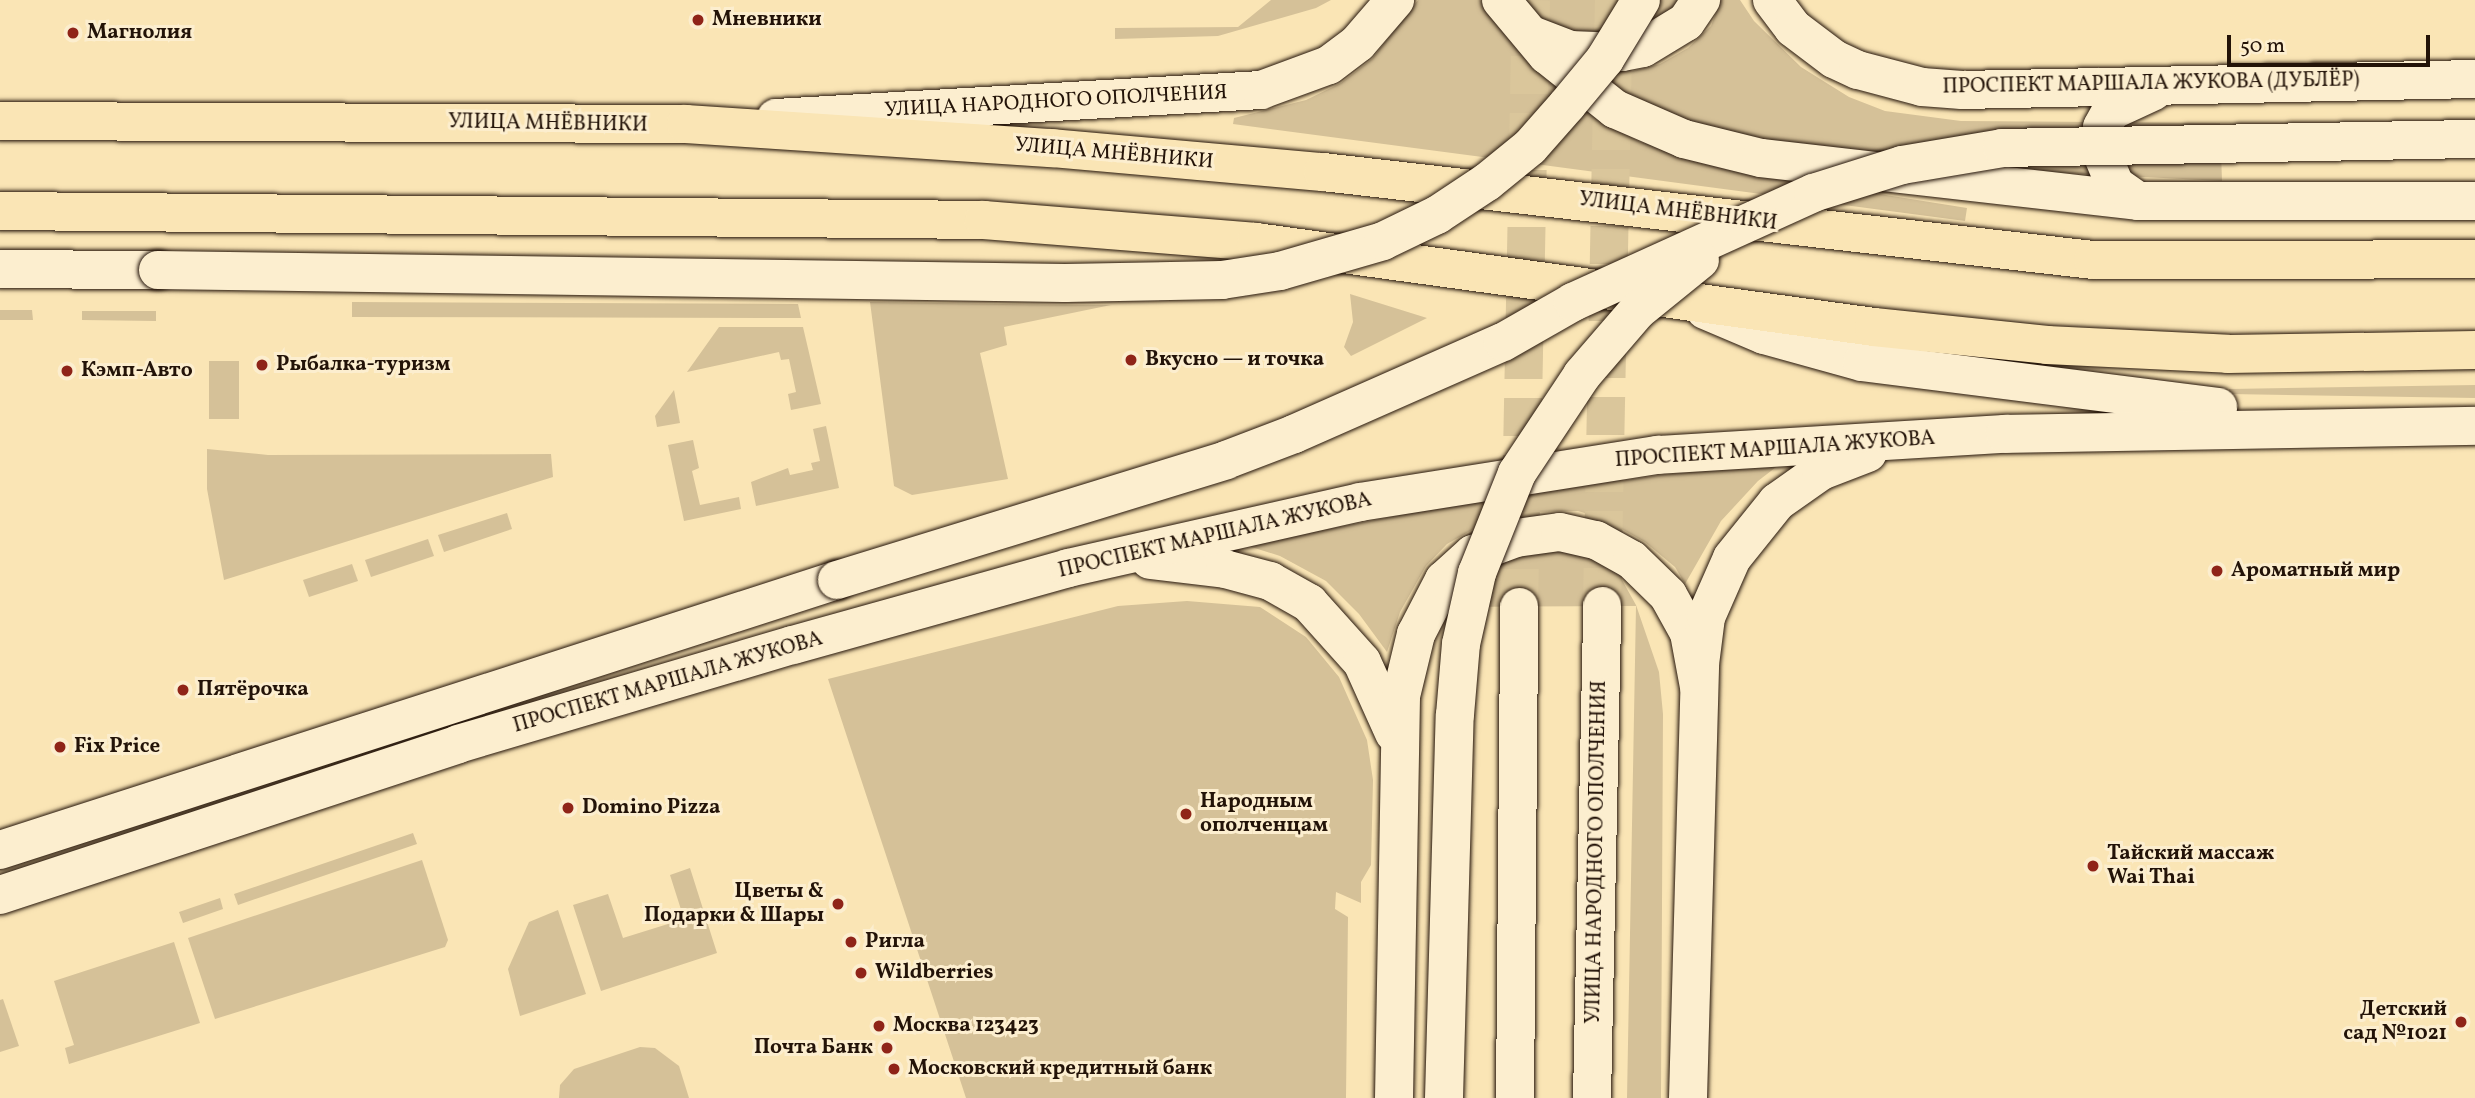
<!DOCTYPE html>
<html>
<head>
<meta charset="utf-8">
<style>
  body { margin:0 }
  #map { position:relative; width:2475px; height:1098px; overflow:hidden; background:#fae5b5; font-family:Vollkorn,serif }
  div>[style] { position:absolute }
  .green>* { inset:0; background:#d5c198 }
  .secondary-tunnel>* { height:38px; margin-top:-19px; transform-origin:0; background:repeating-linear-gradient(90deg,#dac69b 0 38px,transparent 0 57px) }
  .roads { filter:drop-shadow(0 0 2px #231308) drop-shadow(0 0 2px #231308) }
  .secondary>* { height:38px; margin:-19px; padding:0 19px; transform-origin:19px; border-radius:19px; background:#fceecf }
  .primary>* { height:38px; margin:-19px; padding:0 19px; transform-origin:19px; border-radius:19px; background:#fae5b5 }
  .bridges { filter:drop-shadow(0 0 2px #231308) drop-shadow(0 0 2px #231308) }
  .secondary-bridge>* { height:38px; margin:-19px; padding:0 19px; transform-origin:19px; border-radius:19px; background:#fceecf }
  .dots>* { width:19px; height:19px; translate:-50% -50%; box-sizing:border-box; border:4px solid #fceecf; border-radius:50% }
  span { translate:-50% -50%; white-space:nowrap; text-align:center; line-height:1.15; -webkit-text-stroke:6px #fceecf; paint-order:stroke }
  .poi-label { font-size:21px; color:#231308; font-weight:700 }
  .left { translate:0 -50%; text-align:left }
  .right { translate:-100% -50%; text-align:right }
  .street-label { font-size:21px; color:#231308 }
  .scale { position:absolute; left:2227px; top:35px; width:203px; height:32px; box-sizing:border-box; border:4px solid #231308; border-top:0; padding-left:9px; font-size:21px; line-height:24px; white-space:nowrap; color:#231308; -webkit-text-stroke:5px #fceecf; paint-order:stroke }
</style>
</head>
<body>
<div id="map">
  <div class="green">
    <div style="clip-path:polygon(1271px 0,1331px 0,1316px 8px,1218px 36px,1115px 39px,1115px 28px,1238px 27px)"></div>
    <div style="clip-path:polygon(1418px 0,1480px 0,1498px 26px,1604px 123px,1640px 142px,1760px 175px,1967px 208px,1965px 221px,1233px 124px,1234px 118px,1306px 100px,1341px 83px,1372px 59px)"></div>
    <div style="clip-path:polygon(1522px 0,1687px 0,1641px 36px,1549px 32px)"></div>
    <div style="clip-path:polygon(1721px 0,1740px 0,1754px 21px,1801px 67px,1849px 97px,1885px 111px,1961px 121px,2220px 123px,2222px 181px,2025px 171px,1839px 153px,1731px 133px,1652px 110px,1602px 79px,1660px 64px,1688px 48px,1711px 26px)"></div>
    <div style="clip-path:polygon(1350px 294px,1427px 318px,1351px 356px,1344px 347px,1353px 322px)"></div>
    <div style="clip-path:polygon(352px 302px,798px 304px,801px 318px,352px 317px)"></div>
    <div style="clip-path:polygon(870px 302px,1074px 305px,1111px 305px,1004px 327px,1007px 345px,980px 353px,1008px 479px,912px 495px,894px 486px)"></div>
    <div style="clip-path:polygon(0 310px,32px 310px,33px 320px,0 320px)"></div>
    <div style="clip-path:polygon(82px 311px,156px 311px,156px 321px,82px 320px)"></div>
    <div style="clip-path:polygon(719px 327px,803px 327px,821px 404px,791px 410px,788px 394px,796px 392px,789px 359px,781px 360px,779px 352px,687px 372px)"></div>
    <div style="clip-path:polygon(209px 361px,239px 361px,239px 419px,209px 419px)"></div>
    <div style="clip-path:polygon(2475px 385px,2475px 398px,2229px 394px,2229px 389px)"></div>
    <div style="clip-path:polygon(674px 390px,680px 423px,657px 427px,655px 416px)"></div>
    <div style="clip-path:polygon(826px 426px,839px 488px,756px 506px,751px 482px,788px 468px,790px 475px,813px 470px,811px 463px,820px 461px,813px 429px)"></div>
    <div style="clip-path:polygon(693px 440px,699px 468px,692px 471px,700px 505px,739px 497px,741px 509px,684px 521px,668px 445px)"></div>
    <div style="clip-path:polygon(207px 449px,268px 455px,551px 454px,553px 477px,224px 580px,207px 489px)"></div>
    <div style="clip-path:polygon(1780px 464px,1758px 481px,1721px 521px,1685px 584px,1675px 567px,1645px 542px,1604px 519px,1578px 511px,1527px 512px,1477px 527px,1447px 544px,1426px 566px,1400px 612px,1387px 652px,1359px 614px,1326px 581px,1280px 556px,1245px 545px,1453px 505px,1661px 475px)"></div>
    <div style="clip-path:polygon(507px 513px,512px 529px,444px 552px,438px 535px)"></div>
    <div style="clip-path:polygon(428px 539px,434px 556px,371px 577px,365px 560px)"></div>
    <div style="clip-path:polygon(1555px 542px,1608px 565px,1622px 580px,1636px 605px,1659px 672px,1663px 714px,1661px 1098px,1627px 1098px,1636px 606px,1456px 607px,1482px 566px)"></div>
    <div style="clip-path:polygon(352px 564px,358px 581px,309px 597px,303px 580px)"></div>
    <div style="clip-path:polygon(1187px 601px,1260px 607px,1306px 637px,1339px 677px,1367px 740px,1373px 780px,1371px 865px,1361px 882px,1361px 903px,1336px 892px,1335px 909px,1348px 917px,1346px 1098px,966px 1098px,828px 679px,1118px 606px)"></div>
    <div style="clip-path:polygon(413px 833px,417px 844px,238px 905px,234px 894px)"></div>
    <div style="clip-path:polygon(422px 860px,448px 940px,445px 947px,215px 1019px,188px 938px)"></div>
    <div style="clip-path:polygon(690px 868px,717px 953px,601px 991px,573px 905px,608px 894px,623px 938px,684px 919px,670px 875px)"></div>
    <div style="clip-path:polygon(220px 898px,223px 909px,183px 923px,179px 912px)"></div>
    <div style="clip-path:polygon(558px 910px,586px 994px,520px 1016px,508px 969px,529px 922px)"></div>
    <div style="clip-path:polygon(174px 942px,200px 1023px,69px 1064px,65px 1048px,74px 1045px,54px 981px)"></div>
    <div style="clip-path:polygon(3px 999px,19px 1046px,0 1052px,0 1000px)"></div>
    <div style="clip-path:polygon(640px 1047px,655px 1048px,679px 1066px,689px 1098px,559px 1098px,560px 1085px,574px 1069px)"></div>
  </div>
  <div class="secondary-tunnel">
    <div style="left:1602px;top:606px;width:606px;rotate:-88.87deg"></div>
    <div style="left:1519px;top:607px;width:607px;rotate:-88.87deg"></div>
  </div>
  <div class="roads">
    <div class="secondary">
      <div style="left:1501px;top:0;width:72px;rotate:50.1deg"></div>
      <div style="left:1547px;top:55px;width:87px;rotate:38.5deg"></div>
      <div style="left:1615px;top:109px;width:75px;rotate:23.5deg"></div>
      <div style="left:1684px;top:139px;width:79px;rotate:13.9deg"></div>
      <div style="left:1761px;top:158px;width:379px;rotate:6.5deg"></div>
      <div style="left:2138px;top:201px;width:337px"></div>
      <div style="left:1772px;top:0;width:35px;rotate:53deg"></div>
      <div style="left:1793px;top:28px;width:51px;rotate:37.1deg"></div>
      <div style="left:1834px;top:59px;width:26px;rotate:25deg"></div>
      <div style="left:1858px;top:70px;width:66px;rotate:14.9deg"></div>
      <div style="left:1922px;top:87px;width:40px;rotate:4.3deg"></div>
      <div style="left:1962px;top:90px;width:513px;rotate:-1.23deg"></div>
      <div style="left:1534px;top:36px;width:39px;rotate:21deg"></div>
      <div style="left:1570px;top:50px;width:52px;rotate:2.2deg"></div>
      <div style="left:1622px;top:52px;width:21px;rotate:-11deg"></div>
      <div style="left:1643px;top:48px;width:50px;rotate:-31.2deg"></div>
      <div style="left:1686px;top:22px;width:27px;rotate:-56deg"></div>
      <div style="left:776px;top:118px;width:486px;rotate:-3.3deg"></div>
      <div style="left:1261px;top:90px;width:72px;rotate:-20.2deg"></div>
      <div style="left:1329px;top:65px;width:36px;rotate:-37deg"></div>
      <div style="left:1358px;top:43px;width:57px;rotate:-49.3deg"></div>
      <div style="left:2138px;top:201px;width:28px;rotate:-145deg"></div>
      <div style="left:2115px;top:185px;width:41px;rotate:-112.8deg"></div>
      <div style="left:2099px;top:147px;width:20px;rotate:-81deg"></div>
      <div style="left:2102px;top:127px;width:18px;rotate:-61deg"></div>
      <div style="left:2111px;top:111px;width:47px;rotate:-24.9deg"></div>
      <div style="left:0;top:269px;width:158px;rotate:0.4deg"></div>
      <div style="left:1705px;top:310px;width:64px;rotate:23deg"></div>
      <div style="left:1764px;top:335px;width:102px;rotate:15.4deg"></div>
      <div style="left:1862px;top:362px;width:359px;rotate:7.2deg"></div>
      <div style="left:1150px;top:560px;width:76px;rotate:6.8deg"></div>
      <div style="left:1225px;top:569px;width:47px;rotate:14.9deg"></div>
      <div style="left:1270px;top:581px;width:45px;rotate:29.4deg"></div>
      <div style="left:1309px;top:603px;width:79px;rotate:48.1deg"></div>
      <div style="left:1362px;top:662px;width:78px;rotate:65.7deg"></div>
      <div style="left:0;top:850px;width:879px;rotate:-17.88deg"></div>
      <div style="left:0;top:895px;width:482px;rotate:-18.2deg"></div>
      <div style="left:458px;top:744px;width:349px;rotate:-16.5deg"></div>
      <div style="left:793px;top:645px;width:286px;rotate:-15.6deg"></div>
      <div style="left:1068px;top:568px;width:299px;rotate:-12.7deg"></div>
      <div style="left:1360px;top:502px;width:302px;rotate:-9deg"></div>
      <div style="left:1658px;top:455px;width:348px;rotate:-3.5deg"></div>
      <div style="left:2005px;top:434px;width:470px;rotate:-1deg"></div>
      <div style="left:1394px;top:1098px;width:402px;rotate:-89deg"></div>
      <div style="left:1401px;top:696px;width:64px;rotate:-76.4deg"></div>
      <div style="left:1416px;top:634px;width:61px;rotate:-62.6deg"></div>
      <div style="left:1444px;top:580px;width:39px;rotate:-42deg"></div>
      <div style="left:1473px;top:554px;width:46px;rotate:-20.4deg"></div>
      <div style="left:1516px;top:538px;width:44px;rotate:-7.8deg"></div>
      <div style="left:1560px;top:532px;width:37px;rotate:13deg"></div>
      <div style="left:1596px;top:540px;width:41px;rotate:29.1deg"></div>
      <div style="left:1632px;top:560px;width:50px;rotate:44.2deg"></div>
      <div style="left:1668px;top:595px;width:43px;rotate:61.1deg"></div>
      <div style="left:1689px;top:633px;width:55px;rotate:79.5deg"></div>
      <div style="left:1515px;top:1098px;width:491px;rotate:-89.5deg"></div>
      <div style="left:1592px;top:1098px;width:492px;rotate:-88.8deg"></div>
      <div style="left:1688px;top:1098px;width:434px;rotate:-88.4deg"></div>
      <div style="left:1700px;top:664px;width:47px;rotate:-82.7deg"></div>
      <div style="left:1706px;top:617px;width:64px;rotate:-66.2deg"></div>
      <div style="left:1732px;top:558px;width:72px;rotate:-51.2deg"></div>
      <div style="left:1777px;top:502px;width:54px;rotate:-35.2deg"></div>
      <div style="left:1821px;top:471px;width:50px;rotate:-21deg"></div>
    </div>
    <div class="primary">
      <div style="left:0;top:121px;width:686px;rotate:0.25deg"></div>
      <div style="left:686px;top:124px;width:367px;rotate:3.8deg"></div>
      <div style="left:1052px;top:148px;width:272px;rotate:5.1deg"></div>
      <div style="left:1323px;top:172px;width:775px;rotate:6.52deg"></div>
      <div style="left:2093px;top:260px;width:382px;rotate:-0.1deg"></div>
      <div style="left:0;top:211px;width:984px;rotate:0.52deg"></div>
      <div style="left:984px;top:220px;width:273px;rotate:4.6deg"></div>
      <div style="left:1256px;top:242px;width:624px;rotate:7.83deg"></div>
      <div style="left:1874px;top:327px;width:174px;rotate:5.9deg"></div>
      <div style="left:2047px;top:345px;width:181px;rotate:2.8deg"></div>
      <div style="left:2228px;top:354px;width:247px;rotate:-0.9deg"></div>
    </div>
  </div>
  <div class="bridges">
    <div class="secondary-bridge">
      <div style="left:158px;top:270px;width:907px;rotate:0.82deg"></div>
      <div style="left:1065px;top:283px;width:157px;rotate:-1.1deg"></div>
      <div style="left:1222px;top:280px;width:59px;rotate:-8.8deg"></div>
      <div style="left:1280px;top:271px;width:107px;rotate:-16.2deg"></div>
      <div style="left:1383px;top:241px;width:60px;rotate:-25.7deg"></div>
      <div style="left:1437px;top:215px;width:60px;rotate:-33.4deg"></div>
      <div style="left:1487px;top:182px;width:55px;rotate:-39.1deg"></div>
      <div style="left:1530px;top:147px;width:56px;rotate:-48.6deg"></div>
      <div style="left:1567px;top:105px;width:60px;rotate:-50.4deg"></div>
      <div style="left:1605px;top:59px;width:69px;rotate:-58.6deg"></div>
      <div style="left:837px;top:580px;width:407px;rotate:-17.1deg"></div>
      <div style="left:1226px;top:460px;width:73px;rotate:-20.9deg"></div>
      <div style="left:1294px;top:434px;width:228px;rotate:-23.8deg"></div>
      <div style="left:1503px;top:342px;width:81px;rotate:-29.7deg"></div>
      <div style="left:1573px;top:302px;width:264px;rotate:-24.4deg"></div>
      <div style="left:1813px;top:193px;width:93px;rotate:-17.5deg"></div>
      <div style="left:1902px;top:165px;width:101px;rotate:-9.6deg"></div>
      <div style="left:2002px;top:148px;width:473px;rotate:-1.1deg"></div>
      <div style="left:1444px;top:1098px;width:383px;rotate:-88.4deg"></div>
      <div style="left:1455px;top:715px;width:71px;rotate:-85.2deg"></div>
      <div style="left:1461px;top:644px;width:73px;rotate:-77.3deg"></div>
      <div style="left:1477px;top:573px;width:108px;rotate:-68.2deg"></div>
      <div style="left:1517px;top:473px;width:118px;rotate:-56.4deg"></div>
      <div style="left:1582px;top:375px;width:84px;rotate:-49.3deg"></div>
      <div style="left:1637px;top:311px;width:81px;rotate:-39deg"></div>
    </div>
  </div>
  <div class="dots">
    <div style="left:698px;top:20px;background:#8f2418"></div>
    <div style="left:73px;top:33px;background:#8f2418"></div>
    <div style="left:1131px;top:360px;background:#8f2418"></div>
    <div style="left:262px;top:365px;background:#8f2418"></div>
    <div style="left:67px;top:371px;background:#8f2418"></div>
    <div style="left:2217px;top:571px;background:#8f2418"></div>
    <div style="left:183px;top:690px;background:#8f2418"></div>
    <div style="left:60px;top:747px;background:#8f2418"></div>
    <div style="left:568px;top:808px;background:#8f2418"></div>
    <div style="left:1186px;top:814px;background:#8f2418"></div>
    <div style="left:2093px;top:866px;background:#8f2418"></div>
    <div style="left:838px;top:904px;background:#8f2418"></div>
    <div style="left:851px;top:942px;background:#8f2418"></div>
    <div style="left:861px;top:973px;background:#8f2418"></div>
    <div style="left:2461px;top:1022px;background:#8f2418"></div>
    <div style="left:879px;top:1026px;background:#8f2418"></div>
    <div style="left:887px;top:1048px;background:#8f2418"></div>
    <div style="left:894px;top:1069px;background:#8f2418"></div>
  </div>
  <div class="poi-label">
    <span class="left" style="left:712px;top:20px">Мневники</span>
    <span class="left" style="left:87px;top:33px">Магнолия</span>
    <span class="left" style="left:1145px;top:360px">Вкусно — и точка</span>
    <span class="left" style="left:276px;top:365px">Рыбалка-туризм</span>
    <span class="left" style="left:81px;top:371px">Кэмп-Авто</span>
    <span class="left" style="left:2231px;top:571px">Ароматный мир</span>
    <span class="left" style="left:197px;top:690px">Пятёрочка</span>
    <span class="left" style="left:74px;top:747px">Fix Price</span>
    <span class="left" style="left:1200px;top:814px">Народным<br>ополченцам</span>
    <span class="left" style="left:582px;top:808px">Domino Pizza</span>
    <span class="left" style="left:2107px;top:866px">Тайский массаж<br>Wai Thai</span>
    <span class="right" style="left:824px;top:904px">Цветы &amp;<br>Подарки &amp; Шары</span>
    <span class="left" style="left:865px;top:942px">Ригла</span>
    <span class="left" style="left:875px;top:973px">Wildberries</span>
    <span class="right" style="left:2447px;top:1022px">Детский<br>сад №1021</span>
    <span class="left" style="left:893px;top:1026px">Москва 123423</span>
    <span class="right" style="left:873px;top:1048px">Почта Банк</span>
    <span class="left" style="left:908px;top:1069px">Московский кредитный банк</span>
  </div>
  <div class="street-label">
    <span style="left:2151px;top:84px;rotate:-1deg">ПРОСПЕКТ МАРШАЛА ЖУКОВА (ДУБЛЁР)</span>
    <span style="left:1056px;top:102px;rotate:-3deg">УЛИЦА НАРОДНОГО ОПОЛЧЕНИЯ</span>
    <span style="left:548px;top:124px;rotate:1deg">УЛИЦА МНЁВНИКИ</span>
    <span style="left:1114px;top:154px;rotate:5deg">УЛИЦА МНЁВНИКИ</span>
    <span style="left:1678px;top:212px;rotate:7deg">УЛИЦА МНЁВНИКИ</span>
    <span style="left:1775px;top:450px;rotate:-4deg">ПРОСПЕКТ МАРШАЛА ЖУКОВА</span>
    <span style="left:1215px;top:536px;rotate:-13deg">ПРОСПЕКТ МАРШАЛА ЖУКОВА</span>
    <span style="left:668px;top:683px;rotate:-16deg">ПРОСПЕКТ МАРШАЛА ЖУКОВА</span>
    <span style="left:1597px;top:852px;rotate:-89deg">УЛИЦА НАРОДНОГО ОПОЛЧЕНИЯ</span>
  </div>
  <div class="scale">50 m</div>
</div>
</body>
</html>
